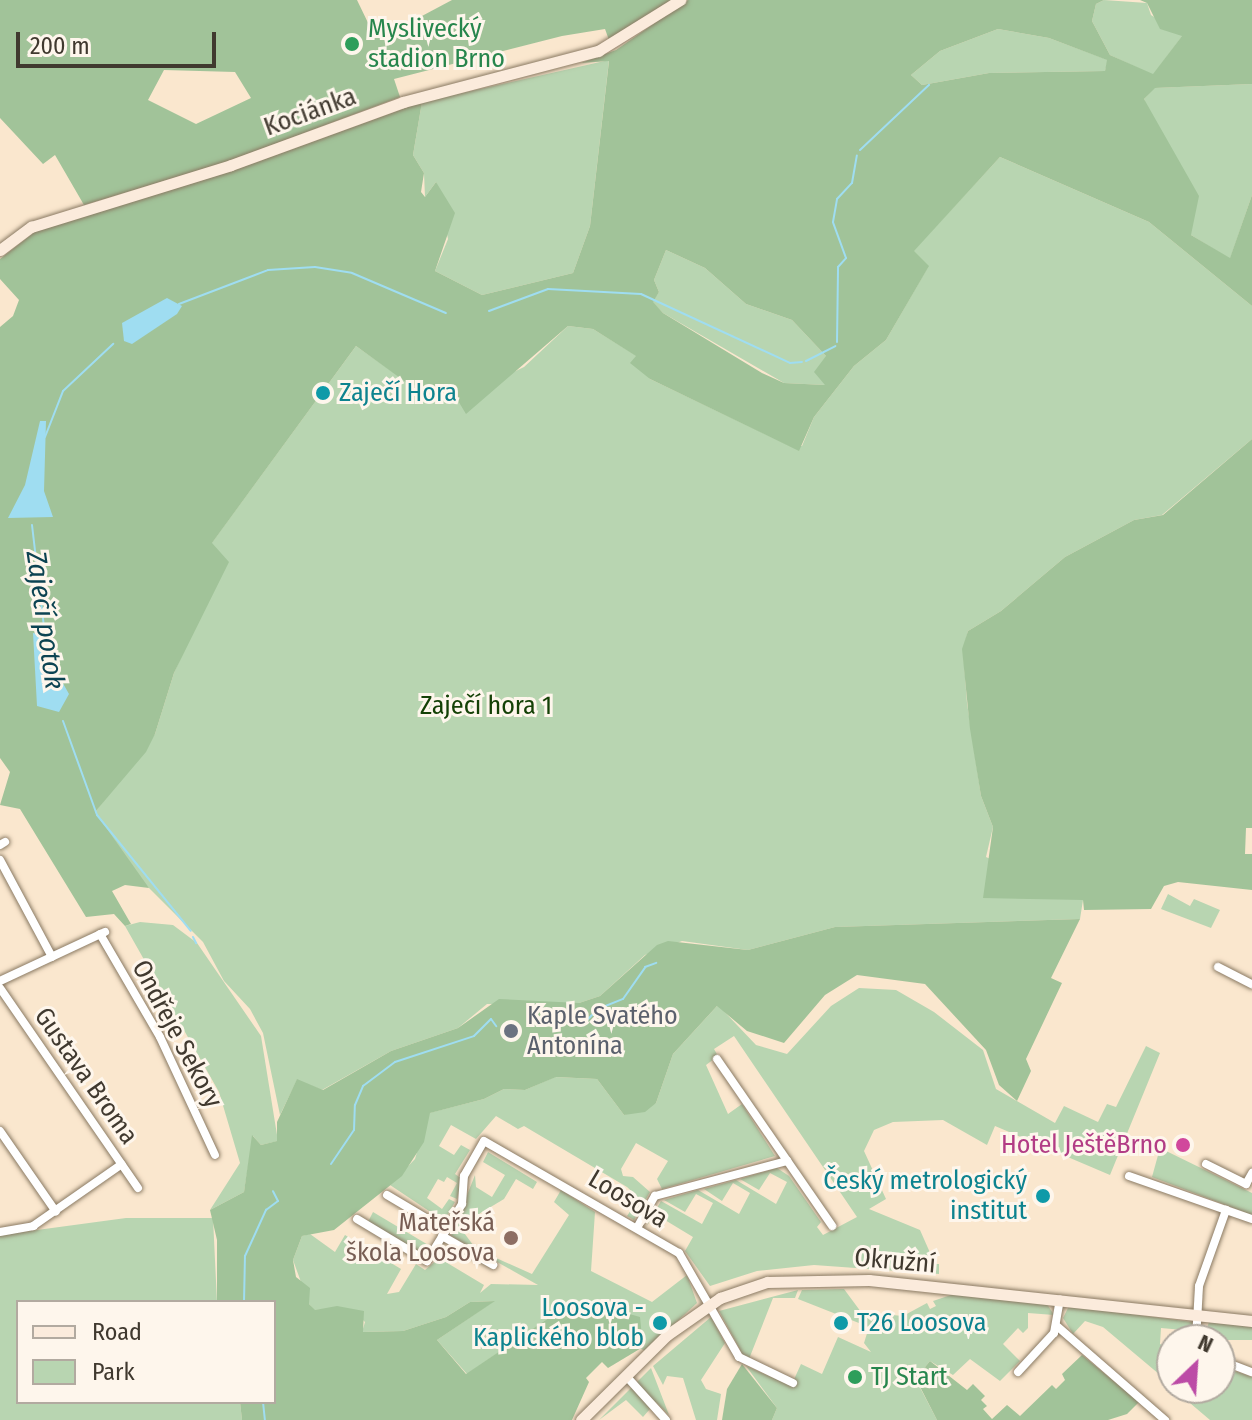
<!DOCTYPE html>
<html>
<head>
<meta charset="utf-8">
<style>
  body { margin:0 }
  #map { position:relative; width:1252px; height:1420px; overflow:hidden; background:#fae7ce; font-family:"Fira Sans Condensed",sans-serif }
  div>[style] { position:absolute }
  .green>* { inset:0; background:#b8d5b1 }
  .forest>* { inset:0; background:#a1c399 }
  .water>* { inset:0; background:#9fddf1 }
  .stream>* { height:2px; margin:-1px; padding:0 1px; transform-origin:1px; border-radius:1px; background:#9fddf1 }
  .roads { filter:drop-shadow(0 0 2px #8a7a63) drop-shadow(0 0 2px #8a7a63) }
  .street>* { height:8px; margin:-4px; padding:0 4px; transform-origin:4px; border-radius:4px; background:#fff }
  .secondary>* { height:11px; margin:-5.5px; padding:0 5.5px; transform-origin:5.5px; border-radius:5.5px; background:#fbebdc }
  .dots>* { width:22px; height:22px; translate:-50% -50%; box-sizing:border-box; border:4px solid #fef6ec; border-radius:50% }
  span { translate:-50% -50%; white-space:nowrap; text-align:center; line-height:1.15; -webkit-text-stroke:6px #fef6ec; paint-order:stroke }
  .leisure-label { font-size:26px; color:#27864d }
  .left { translate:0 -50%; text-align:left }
  .street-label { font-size:26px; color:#40392f }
  .culture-label { font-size:26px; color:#0d838f }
  .right { translate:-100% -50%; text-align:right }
  .park-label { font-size:26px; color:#144106 }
  .worship-label { font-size:26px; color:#5b616d }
  .hotel-label { font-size:26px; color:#b23c85 }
  .education-label { font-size:26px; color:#785e54 }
  .water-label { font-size:28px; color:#0c4352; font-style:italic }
  .legend { position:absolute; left:16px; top:1300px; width:260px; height:104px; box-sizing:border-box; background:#fef6ec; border:2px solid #b2aaa0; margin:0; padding:10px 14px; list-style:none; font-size:24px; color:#40392f }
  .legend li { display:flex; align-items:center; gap:16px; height:40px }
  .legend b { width:40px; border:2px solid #b2aaa0 }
  .north { position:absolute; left:1156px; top:1324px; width:80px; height:80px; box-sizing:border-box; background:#fef6ec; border:2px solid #b2aaa0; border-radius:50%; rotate:25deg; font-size:22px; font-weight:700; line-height:32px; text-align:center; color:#40392f }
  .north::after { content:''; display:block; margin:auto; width:28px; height:36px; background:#bc4ba6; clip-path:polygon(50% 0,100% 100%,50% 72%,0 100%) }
  .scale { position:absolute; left:16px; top:32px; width:200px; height:36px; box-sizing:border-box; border:4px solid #40392f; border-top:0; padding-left:10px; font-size:24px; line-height:28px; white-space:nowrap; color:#40392f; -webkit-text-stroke:6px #fef6ec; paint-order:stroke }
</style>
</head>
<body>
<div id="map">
  <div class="green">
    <div style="clip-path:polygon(1104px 0,1147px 3px,1151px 15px,1183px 35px,1153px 75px,1110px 55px,1092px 21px,1096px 4px)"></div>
    <div style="clip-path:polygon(998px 29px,1049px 38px,1108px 60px,1105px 71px,989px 73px,922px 85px,911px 75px,940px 51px)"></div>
    <div style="clip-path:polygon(609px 60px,590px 226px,573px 273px,482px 295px,435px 271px,448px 239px,436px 182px,425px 197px,424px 173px,413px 155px,422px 102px)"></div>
    <div style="clip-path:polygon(1252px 84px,1252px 195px,1230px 259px,1191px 235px,1144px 99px,1154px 88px)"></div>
    <div style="clip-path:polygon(1000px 157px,1149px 222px,1252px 306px,1252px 439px,1162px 515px,1134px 520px,1065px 557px,1001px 611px,968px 631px,963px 650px,967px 703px,981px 796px,993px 827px,986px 857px,1083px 900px,1080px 919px,835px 927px,748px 950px,682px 941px,645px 955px,600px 996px,579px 1003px,487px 1004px,458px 1028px,391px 1051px,322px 1090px,297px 1080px,280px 1115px,263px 1033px,250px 1009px,224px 981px,203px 942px,135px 874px,95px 812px,155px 734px,174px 673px,207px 599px,211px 544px,356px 346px,407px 382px,457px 399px,524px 367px,568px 326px,593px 329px,637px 356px,650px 379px,790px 446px,802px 446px,814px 417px,854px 366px,886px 340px,928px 267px,913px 251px)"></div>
    <div style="clip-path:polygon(666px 250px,705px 268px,746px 304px,792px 320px,827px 357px,825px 385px,784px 383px,663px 313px,652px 302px,659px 292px,654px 280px)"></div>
    <div style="clip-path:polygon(1168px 894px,1190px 906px,1194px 899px,1220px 910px,1211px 928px,1161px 909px)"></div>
    <div style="clip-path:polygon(140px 922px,173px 925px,197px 943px,261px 1036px,278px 1141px,261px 1145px,253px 1136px,244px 1192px,210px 1210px,240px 1163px,219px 1092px,125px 926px)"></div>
    <div style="clip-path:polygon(859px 988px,896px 990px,934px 1012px,983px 1050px,996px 1089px,1055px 1123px,1064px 1106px,1098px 1122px,1107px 1104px,1116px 1107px,1146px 1046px,1160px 1053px,1110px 1175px,995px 1126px,987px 1145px,943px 1120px,893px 1122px,874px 1130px,864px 1151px,886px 1199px,869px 1209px,920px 1230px,935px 1264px,939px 1264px,939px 1274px,814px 1265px,757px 1271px,710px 1286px,685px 1251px,693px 1237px,655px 1214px,646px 1227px,661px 1201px,702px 1224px,713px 1203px,696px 1194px,685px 1212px,664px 1200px,698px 1190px,739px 1214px,750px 1193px,733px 1183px,722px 1201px,704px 1189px,736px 1180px,776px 1204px,787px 1182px,770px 1173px,759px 1190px,740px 1179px,777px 1168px,789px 1176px,821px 1222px,817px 1227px,823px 1235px,857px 1217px,734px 1036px,714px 1049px,718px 1056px,706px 1065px,728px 1114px,742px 1104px,775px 1156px,662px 1189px,657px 1179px,668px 1161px,636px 1143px,621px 1169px,623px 1176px,633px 1177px,650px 1192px,634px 1220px,627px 1216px,639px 1198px,627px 1187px,524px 1126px,518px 1129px,496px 1116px,476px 1139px,451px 1125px,439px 1146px,454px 1155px,461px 1145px,470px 1150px,455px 1174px,462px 1179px,457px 1199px,450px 1196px,457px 1183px,447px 1177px,444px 1182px,438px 1179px,427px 1198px,442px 1209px,449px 1199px,455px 1202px,444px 1221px,390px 1185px,415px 1159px,429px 1113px,484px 1099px,504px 1089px,525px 1090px,555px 1077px,597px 1079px,624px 1115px,656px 1103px,673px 1054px,718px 1005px,756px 1045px,787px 1054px,831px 1006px)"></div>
    <div style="clip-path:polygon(1160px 1148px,1252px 1193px,1252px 1215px,1152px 1177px)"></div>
    <div style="clip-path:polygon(488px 1152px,537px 1182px,533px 1189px,516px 1179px,504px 1199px,459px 1226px,476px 1249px,532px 1274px,569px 1215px,554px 1202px,561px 1190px,595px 1212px,591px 1271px,652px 1302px,687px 1275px,697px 1303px,645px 1351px,565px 1307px,467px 1374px,437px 1340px,494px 1301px,470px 1302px,446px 1317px,403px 1331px,362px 1332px,365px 1322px,352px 1309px,314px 1310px,309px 1304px,293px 1260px,302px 1236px,310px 1234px,335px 1252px,345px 1235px,401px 1269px,387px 1294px,399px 1292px,416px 1264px,425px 1270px,439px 1258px,484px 1285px,480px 1293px,491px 1284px,538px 1285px,451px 1236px,475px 1175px,476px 1187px,492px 1197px,505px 1175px,483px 1162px)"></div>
    <div style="clip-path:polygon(373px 1212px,430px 1246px,424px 1255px,368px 1222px)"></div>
    <div style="clip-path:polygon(126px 1218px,213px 1218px,217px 1302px,18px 1302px,18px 1402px,240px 1402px,242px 1420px,0 1420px,0 1235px)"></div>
    <div style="clip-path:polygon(844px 1289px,861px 1312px,903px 1316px,927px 1303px,930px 1309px,936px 1306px,933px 1301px,957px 1293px,1047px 1304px,1054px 1315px,1028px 1313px,1028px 1328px,1023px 1333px,1018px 1328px,1003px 1344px,1020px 1361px,1000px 1381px,970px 1359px,953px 1375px,930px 1361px,925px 1367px,930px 1379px,914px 1376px,937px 1420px,772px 1420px,777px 1408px,746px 1366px,791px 1386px,801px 1364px,822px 1374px,838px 1337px,871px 1352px,864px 1343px,869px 1327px,798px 1299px,802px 1290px)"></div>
    <div style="clip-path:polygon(798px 1290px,795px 1298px,773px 1298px,749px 1359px,743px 1355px,719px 1311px)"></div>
    <div style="clip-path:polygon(1069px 1306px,1192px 1322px,1194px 1331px,1161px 1328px,1160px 1344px,1172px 1349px,1172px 1385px,1103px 1327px,1085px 1321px,1073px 1334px,1063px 1318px)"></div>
    <div style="clip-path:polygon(711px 1317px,725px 1343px,701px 1380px,706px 1389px,721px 1394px,717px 1420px,696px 1420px,683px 1378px,667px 1376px,663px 1385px,653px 1366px)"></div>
    <div style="clip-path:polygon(1209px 1322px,1252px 1327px,1252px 1340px,1203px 1340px)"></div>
    <div style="clip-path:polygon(1220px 1366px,1252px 1377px,1252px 1420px,1210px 1420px,1177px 1392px,1176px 1388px,1220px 1388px)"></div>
    <div style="clip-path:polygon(651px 1368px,669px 1415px,656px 1402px,643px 1417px,626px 1400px,599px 1420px)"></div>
  </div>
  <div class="forest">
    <div style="clip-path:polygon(evenodd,0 0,357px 0,371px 29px,390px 33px,452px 0,672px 0,609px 40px,605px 29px,562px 36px,394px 79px,400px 97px,227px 162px,84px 205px,55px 155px,43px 164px,0 118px,0 0,164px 70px,235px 72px,251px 98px,196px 124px,148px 100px,164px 70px)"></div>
    <div style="clip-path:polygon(evenodd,688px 0,1104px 0,1096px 4px,1092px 21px,1110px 55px,1153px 74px,1182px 36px,1160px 29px,1147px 3px,1140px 0,1252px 0,1252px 84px,1155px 88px,1144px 99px,1199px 196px,1191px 235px,1230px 258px,1252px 195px,1252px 306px,1149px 222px,1000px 157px,914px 251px,929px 266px,886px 340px,854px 366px,814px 417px,799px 451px,650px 379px,630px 363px,636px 356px,593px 329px,568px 326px,466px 414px,457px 399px,407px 383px,356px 346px,212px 543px,229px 562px,174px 673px,155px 734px,146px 752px,95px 812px,149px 888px,125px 885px,112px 891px,131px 924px,125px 926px,114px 914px,86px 917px,20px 809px,0 805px,10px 772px,0 758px,0 327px,13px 316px,19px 300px,0 279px,0 259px,36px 231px,229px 172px,422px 102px,413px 155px,424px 173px,421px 192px,425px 197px,436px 182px,455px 213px,435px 271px,482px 295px,573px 273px,590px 226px,609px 61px,581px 63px,616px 50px,688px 0,998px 29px,1049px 38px,1107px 60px,1105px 71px,989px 73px,922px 85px,911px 75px,940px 51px,998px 29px,688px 0,666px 250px,705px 268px,746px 304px,792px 320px,826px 356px,814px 372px,825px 385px,784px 383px,762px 373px,663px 313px,653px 302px,659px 292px,654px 280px,666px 250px)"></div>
    <div style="clip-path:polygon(1252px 439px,1252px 828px,1246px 828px,1245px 854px,1252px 854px,1252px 890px,1178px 882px,1164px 886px,1151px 909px,1084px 910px,1083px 900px,983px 898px,993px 827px,981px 796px,970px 729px,962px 649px,968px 631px,1001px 611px,1065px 557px,1134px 520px,1163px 515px)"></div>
    <div style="clip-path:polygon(1080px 919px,1051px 978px,1062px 983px,1026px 1059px,1031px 1071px,1017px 1101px,999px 1085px,986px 1050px,925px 984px,857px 975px,825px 995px,784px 1043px,747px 1031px,717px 1006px,673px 1054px,656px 1103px,645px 1112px,624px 1115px,597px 1079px,556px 1077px,525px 1090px,504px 1089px,484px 1099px,430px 1113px,424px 1142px,402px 1176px,334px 1230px,302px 1236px,293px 1260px,296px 1277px,310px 1288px,309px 1304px,315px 1310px,337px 1306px,364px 1311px,363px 1332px,403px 1331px,446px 1317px,470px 1302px,495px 1301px,437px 1340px,466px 1374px,565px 1307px,584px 1301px,640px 1317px,643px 1347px,608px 1368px,602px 1362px,586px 1378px,589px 1382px,572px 1420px,242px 1420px,240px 1402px,274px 1402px,274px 1302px,217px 1302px,217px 1240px,210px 1210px,244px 1192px,252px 1135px,261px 1145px,277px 1141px,277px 1122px,297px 1079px,323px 1090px,391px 1051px,458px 1028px,499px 999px,579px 1003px,600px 996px,657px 945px,668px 941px,748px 950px,835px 927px)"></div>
    <div style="clip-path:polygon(1082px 1355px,1139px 1402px,1127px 1414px,1108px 1420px,937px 1420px,914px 1375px,930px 1379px,925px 1367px,930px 1361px,967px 1390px,973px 1384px,985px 1396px,981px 1400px,987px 1406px,983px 1409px,992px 1419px,1007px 1405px,1020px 1416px,1052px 1385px,1056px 1389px,1065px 1380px,1062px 1374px)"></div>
    <div style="clip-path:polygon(742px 1364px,777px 1408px,772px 1420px,722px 1420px,727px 1389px)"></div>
  </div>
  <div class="water">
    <div style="clip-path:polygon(167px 298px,182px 306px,177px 314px,132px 344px,124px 341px,122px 323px)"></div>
    <div style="clip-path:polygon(40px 421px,46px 421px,44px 491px,53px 517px,8px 518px,25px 485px)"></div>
    <div style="clip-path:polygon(33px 633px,52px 637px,56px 671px,69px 694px,59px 712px,37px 706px)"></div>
  </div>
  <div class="stream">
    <div style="left:860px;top:150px;width:95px;rotate:-43.3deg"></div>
    <div style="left:179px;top:304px;width:95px;rotate:-20.9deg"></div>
    <div style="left:268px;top:270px;width:47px;rotate:-3.7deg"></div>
    <div style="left:315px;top:267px;width:37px;rotate:9deg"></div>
    <div style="left:352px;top:273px;width:102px;rotate:23.1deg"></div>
    <div style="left:489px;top:311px;width:63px;rotate:-20.4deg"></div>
    <div style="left:548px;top:289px;width:93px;rotate:3.1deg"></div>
    <div style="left:641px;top:294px;width:164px;rotate:24.8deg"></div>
    <div style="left:790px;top:363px;width:12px;rotate:-5deg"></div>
    <div style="left:837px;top:342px;width:75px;rotate:-89.2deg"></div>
    <div style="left:838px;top:267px;width:12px;rotate:-48deg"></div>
    <div style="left:846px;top:258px;width:38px;rotate:-110deg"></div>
    <div style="left:833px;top:222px;width:23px;rotate:-80deg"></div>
    <div style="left:837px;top:199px;width:22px;rotate:-47deg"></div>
    <div style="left:852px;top:183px;width:28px;rotate:-80deg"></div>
    <div style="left:806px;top:361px;width:33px;rotate:-27deg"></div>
    <div style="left:45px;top:437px;width:49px;rotate:-68.6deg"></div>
    <div style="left:63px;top:391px;width:69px;rotate:-43.2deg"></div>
    <div style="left:32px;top:525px;width:111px;rotate:83.3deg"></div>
    <div style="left:63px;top:721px;width:100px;rotate:70.1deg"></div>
    <div style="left:97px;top:815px;width:149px;rotate:51deg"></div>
    <div style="left:193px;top:937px;width:7px;rotate:63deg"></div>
    <div style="left:542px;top:1022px;width:42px;rotate:1.4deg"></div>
    <div style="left:584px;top:1023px;width:20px;rotate:-45deg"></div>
    <div style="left:598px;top:1009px;width:27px;rotate:-22deg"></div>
    <div style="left:623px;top:999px;width:39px;rotate:-55deg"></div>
    <div style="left:645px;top:967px;width:12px;rotate:-20deg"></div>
    <div style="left:331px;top:1164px;width:41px;rotate:-55.9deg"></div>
    <div style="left:354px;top:1130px;width:25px;rotate:-88deg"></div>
    <div style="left:355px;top:1105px;width:21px;rotate:-67deg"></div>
    <div style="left:363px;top:1086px;width:40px;rotate:-37deg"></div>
    <div style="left:395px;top:1062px;width:83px;rotate:-18.2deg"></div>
    <div style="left:474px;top:1036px;width:24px;rotate:-45deg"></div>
    <div style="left:491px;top:1019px;width:9px;rotate:54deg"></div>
    <div style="left:244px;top:1302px;width:46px;rotate:-88.8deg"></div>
    <div style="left:245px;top:1256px;width:51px;rotate:-65.5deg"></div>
    <div style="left:266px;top:1210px;width:15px;rotate:-37deg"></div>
    <div style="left:278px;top:1201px;width:11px;rotate:-117deg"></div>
    <div style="left:263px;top:1402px;width:18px;rotate:84deg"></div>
  </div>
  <div class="roads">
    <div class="street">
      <div style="left:0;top:845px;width:6px;rotate:-31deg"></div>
      <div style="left:0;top:860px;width:110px;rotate:61.8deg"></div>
      <div style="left:100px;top:934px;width:119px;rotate:59.8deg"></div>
      <div style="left:160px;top:1037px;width:130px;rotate:65deg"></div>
      <div style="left:1218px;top:967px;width:38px;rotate:27deg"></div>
      <div style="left:0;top:981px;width:116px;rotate:-25deg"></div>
      <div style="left:0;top:988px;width:243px;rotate:55.4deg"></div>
      <div style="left:717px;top:1059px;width:203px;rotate:55.4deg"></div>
      <div style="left:0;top:1131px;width:98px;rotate:55.3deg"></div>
      <div style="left:1206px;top:1164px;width:45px;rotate:26.6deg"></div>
      <div style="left:1246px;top:1184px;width:13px;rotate:-61deg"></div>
      <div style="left:1129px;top:1176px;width:130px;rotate:19.3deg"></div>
      <div style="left:387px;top:1195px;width:69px;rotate:30.7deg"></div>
      <div style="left:357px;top:1219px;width:82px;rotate:31deg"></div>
      <div style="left:427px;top:1261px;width:67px;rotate:-58.4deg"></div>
      <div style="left:462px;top:1204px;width:28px;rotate:-86deg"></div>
      <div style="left:464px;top:1176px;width:40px;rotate:-60.3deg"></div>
      <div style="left:484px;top:1141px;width:225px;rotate:29.9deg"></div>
      <div style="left:679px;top:1253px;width:120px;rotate:60deg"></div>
      <div style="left:739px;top:1357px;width:60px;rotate:25.7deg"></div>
      <div style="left:637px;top:1228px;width:37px;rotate:-61deg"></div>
      <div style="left:655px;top:1196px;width:137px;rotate:-14.9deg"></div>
      <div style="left:0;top:1232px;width:34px;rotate:-10deg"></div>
      <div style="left:33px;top:1226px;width:108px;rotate:-34.9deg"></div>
      <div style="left:442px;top:1236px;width:59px;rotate:29.6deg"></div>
      <div style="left:1058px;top:1327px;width:142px;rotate:41deg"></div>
      <div style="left:1196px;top:1340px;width:54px;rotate:-86.8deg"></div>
      <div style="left:1199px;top:1286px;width:81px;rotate:-70.4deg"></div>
      <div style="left:1220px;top:1360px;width:34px;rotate:21deg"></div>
      <div style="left:1018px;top:1372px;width:53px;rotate:-47.3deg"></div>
      <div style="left:1054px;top:1333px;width:34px;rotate:-80deg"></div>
      <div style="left:627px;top:1377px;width:58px;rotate:47.8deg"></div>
    </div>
    <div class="secondary">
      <div style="left:0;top:250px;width:39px;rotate:-37deg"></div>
      <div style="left:31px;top:227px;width:209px;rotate:-17.2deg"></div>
      <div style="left:231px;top:165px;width:183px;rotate:-20.1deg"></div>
      <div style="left:403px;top:102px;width:202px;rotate:-14.7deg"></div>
      <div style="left:598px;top:51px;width:97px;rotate:-31.9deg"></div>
      <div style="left:581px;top:1420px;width:121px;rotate:-44.7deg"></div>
      <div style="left:667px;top:1335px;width:65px;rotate:-34.9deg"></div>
      <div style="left:720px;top:1298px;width:50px;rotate:-18.8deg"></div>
      <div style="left:767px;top:1282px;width:102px;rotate:-1.1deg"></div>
      <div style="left:869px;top:1280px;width:385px;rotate:6.1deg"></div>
    </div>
  </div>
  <div class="dots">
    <div style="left:352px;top:44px;background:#2e9e5b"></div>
    <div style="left:323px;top:393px;background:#0f9aa8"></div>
    <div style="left:511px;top:1031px;background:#6b7280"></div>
    <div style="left:1183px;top:1145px;background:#d1479c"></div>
    <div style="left:1043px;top:1196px;background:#0f9aa8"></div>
    <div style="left:511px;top:1238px;background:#8d6e63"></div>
    <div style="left:660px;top:1323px;background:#0f9aa8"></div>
    <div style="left:841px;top:1323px;background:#0f9aa8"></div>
    <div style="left:855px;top:1377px;background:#2e9e5b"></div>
  </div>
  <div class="leisure-label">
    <span class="left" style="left:368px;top:44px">Myslivecký<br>stadion Brno</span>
    <span class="left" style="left:871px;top:1377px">TJ Start</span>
  </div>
  <div class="street-label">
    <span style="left:310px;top:112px;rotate:-20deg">Kociánka</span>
    <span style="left:177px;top:1034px;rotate:62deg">Ondřeje Sekory</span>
    <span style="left:86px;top:1076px;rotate:55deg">Gustava Broma</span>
    <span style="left:628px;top:1199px;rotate:31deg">Loosova</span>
    <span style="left:895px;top:1261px;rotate:5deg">Okružní</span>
  </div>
  <div class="culture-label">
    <span class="left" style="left:339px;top:393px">Zaječí Hora</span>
    <span class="right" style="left:1027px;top:1196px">Český metrologický<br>institut</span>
    <span class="right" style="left:644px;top:1323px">Loosova -<br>Kaplického blob</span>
    <span class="left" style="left:857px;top:1323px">T26 Loosova</span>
  </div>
  <div class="park-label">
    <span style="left:486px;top:706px">Zaječí hora 1</span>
  </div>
  <div class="worship-label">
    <span class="left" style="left:527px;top:1031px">Kaple Svatého<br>Antonína</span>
  </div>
  <div class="hotel-label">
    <span class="right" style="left:1167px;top:1145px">Hotel JeštěBrno</span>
  </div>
  <div class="education-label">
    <span class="right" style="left:495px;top:1238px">Mateřská<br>škola Loosova</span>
  </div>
  <div class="water-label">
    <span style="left:45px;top:620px;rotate:82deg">Zaječí potok</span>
  </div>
  <ul class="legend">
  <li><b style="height:10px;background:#fbebdc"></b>Road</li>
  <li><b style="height:22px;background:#b8d5b1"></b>Park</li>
  </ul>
  <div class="north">N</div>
  <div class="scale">200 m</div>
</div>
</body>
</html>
